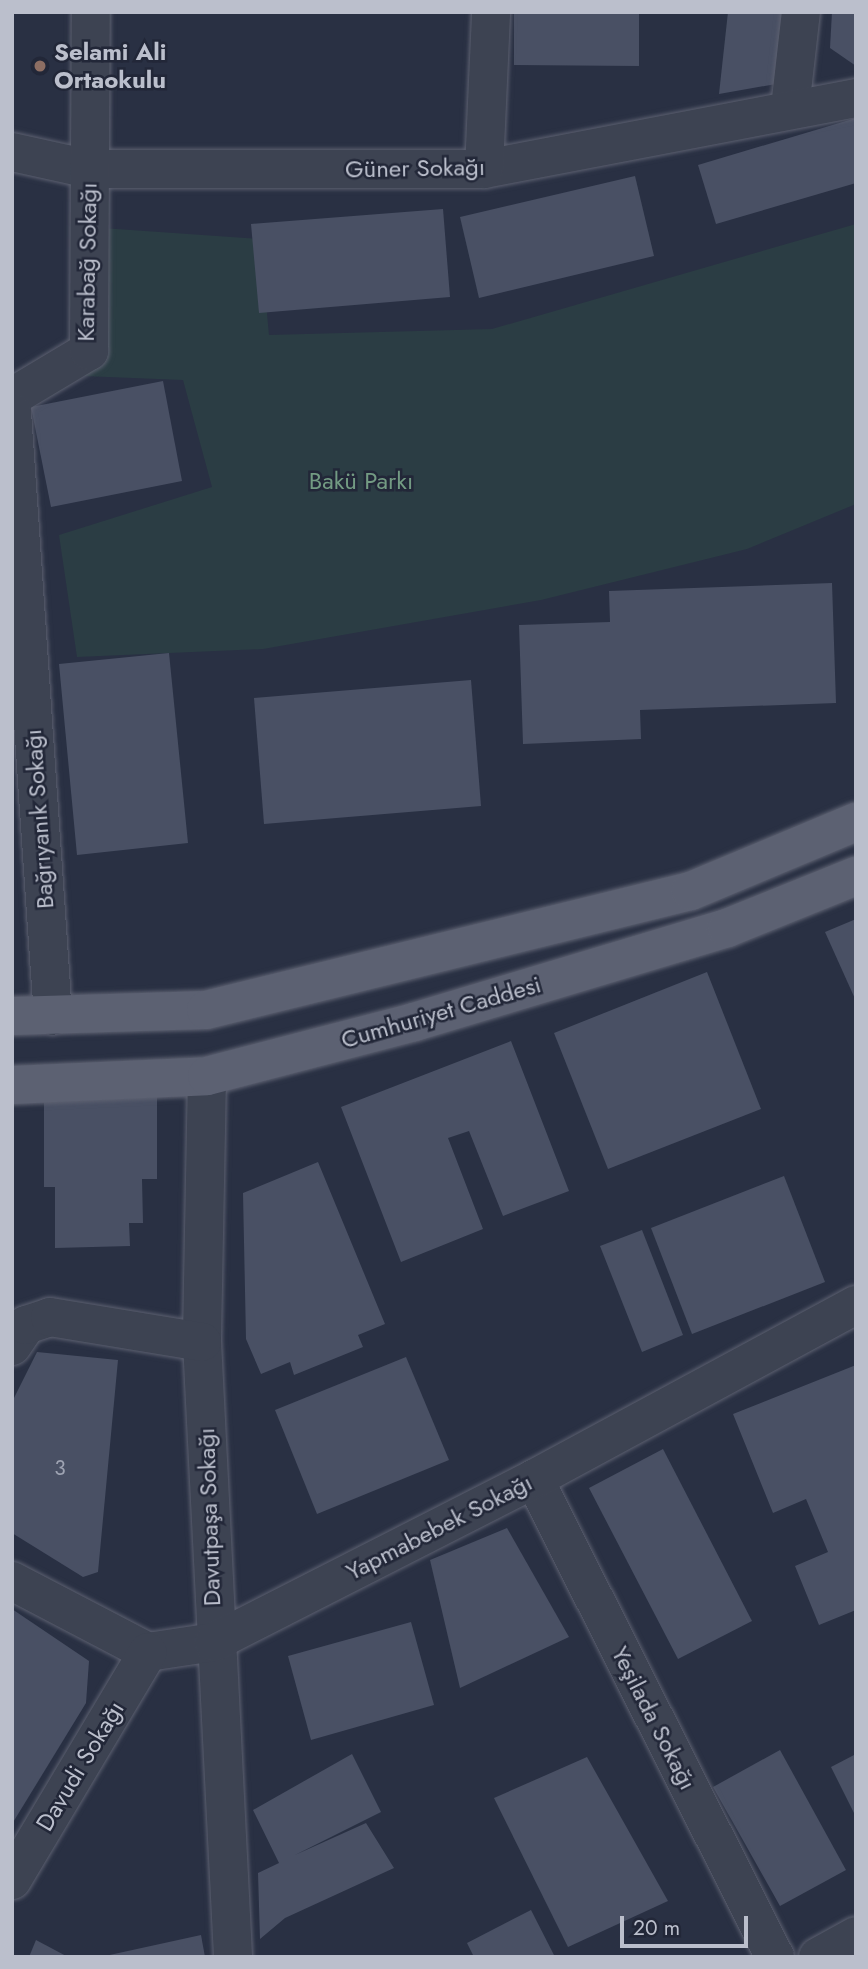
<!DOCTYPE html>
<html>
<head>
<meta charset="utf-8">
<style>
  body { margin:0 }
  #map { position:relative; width:868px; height:1969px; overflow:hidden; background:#293043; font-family:Jost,sans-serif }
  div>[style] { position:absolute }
  .green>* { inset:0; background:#2b3d44 }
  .building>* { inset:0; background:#495064 }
  .roads { filter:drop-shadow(0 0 2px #5c6070) drop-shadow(0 0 2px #5c6070) }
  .minor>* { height:38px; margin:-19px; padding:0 19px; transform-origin:19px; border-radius:19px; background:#3d4352 }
  .primary>* { height:38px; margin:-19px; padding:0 19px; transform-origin:19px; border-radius:19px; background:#5c6172 }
  .dots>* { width:19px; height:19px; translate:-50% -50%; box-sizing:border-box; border:4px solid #222738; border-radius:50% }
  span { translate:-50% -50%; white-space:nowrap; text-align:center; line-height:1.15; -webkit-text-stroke:5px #222738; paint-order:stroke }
  .number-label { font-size:21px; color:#9ea3b2 }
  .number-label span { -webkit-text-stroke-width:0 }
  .poi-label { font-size:24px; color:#bbbfcc; font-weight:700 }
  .left { translate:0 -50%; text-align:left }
  .street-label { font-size:24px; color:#bbbfcc }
  .park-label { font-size:24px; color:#739b83 }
  .frame { position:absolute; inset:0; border:14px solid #bbbfcc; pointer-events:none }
  .scale { position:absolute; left:620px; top:1916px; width:128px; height:32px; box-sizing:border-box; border:4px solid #bbbfcc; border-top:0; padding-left:9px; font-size:21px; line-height:24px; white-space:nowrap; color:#bbbfcc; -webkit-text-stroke:5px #222738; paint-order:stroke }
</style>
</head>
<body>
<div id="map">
  <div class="green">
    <div style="clip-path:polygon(856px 224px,856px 504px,747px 549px,541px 600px,263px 649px,77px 657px,59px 535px,212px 487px,183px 380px,83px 376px,102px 228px,260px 239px,269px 335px,492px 329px)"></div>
  </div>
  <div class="building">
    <div style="clip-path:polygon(514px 12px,639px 12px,639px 66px,514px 65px)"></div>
    <div style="clip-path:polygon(728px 12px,784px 12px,776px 84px,719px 94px)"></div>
    <div style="clip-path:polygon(832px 12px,856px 12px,856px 66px,830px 48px)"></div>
    <div style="clip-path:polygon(856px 118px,856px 183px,716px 224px,698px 165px)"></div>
    <div style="clip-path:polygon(635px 176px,654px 256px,479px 298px,460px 217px)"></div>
    <div style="clip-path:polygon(443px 209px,450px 297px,259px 313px,251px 224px)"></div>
    <div style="clip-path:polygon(163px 381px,182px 481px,51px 507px,31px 407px)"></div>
    <div style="clip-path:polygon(832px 583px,836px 703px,640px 710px,641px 739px,523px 744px,519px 625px,610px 622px,609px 591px)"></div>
    <div style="clip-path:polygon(169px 653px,188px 843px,77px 855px,59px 664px)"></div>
    <div style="clip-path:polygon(471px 680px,481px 806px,264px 824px,254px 698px)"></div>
    <div style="clip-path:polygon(856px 919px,856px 1001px,825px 932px)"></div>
    <div style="clip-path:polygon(707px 972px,761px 1109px,608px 1169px,554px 1033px)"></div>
    <div style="clip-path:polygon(511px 1041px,569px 1191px,503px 1216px,469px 1131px,448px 1138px,483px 1229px,401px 1262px,341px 1107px)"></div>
    <div style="clip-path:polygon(157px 1095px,157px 1179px,142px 1179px,143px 1223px,129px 1223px,130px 1246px,55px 1248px,55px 1187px,44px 1187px,44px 1096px)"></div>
    <div style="clip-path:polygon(318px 1162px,385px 1324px,358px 1335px,363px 1347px,294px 1375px,290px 1362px,261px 1374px,246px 1339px,243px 1193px)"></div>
    <div style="clip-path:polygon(784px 1176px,825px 1282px,692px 1334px,651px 1228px)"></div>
    <div style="clip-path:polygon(642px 1230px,683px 1335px,642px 1352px,600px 1246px)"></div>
    <div style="clip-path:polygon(37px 1352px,118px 1360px,98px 1572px,83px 1577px,12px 1533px,12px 1402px)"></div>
    <div style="clip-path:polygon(406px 1357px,449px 1460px,317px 1514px,275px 1410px)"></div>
    <div style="clip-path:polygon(856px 1365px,856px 1610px,819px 1625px,795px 1566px,828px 1552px,806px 1499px,773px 1513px,733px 1414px)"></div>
    <div style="clip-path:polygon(663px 1449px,752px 1621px,678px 1659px,589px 1488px)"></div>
    <div style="clip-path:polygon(507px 1528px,569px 1637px,460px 1688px,430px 1560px)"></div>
    <div style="clip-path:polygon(12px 1609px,89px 1661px,86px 1703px,12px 1824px)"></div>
    <div style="clip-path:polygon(411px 1622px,434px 1705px,311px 1740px,288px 1656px)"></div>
    <div style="clip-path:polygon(780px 1750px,846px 1870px,780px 1906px,713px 1787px)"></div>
    <div style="clip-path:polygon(352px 1754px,381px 1812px,295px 1855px,366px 1823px,394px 1868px,285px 1918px,260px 1939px,258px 1873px,279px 1863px,253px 1810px)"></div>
    <div style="clip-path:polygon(856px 1754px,856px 1817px,831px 1767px)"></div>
    <div style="clip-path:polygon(587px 1757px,668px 1901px,568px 1947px,494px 1798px)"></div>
    <div style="clip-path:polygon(531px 1910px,555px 1957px,474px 1957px,467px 1943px)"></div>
    <div style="clip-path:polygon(201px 1935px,205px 1957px,105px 1957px,105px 1956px)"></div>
    <div style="clip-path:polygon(36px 1940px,68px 1957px,29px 1957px)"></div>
  </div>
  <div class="roads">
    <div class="minor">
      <div style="left:790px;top:108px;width:97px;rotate:-83.5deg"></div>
      <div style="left:12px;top:152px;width:79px;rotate:12.4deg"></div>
      <div style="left:89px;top:169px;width:395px"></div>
      <div style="left:484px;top:169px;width:379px;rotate:-10.8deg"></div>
      <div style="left:484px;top:169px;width:157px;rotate:-87.4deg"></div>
      <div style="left:12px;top:397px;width:90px;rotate:-30.9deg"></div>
      <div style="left:89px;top:351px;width:339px;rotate:-89.7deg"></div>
      <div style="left:12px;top:412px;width:605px;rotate:86.12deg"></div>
      <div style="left:207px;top:1076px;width:266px;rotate:91.1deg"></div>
      <div style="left:202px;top:1342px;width:616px;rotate:87.11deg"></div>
      <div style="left:12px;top:1346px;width:25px;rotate:-56deg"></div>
      <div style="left:26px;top:1325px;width:25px;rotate:-18deg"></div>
      <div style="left:50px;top:1317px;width:154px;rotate:9.3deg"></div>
      <div style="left:534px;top:1479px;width:535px;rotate:63.24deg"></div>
      <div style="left:12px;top:1581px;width:153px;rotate:27.6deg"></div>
      <div style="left:148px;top:1652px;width:67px;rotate:-8.6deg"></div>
      <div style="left:214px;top:1642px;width:359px;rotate:-27deg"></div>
      <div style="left:534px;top:1479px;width:366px;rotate:-28.4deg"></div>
      <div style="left:12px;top:1880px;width:265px;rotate:-59.2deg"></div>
      <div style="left:818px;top:1957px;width:43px;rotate:-28.9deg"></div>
    </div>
    <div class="primary">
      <div style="left:12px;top:1016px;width:194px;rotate:-1.8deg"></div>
      <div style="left:206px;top:1010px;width:499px;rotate:-13.8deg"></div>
      <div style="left:691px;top:891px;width:179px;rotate:-22.7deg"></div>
      <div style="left:12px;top:1085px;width:195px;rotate:-2.6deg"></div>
      <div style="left:207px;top:1076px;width:214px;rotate:-14.6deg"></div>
      <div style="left:414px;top:1022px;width:327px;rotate:-16.7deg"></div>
      <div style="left:727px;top:928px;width:139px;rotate:-22deg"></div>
    </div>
  </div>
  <div class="dots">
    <div style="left:40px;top:66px;background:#8d6e63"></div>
  </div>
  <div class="number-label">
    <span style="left:60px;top:1468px">3</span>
  </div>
  <div class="poi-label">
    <span class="left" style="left:54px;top:66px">Selami Ali<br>Ortaokulu</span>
  </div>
  <div class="street-label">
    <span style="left:415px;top:168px;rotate:-1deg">Güner Sokağı</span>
    <span style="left:87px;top:262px;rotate:-89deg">Karabağ Sokağı</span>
    <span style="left:39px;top:819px;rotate:-94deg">Bağrıyanık Sokağı</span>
    <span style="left:441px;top:1012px;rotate:-16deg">Cumhuriyet Caddesi</span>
    <span style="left:209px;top:1517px;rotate:-92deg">Davutpaşa Sokağı</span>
    <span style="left:439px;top:1527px;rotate:-27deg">Yapmabebek Sokağı</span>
    <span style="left:654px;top:1718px;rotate:63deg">Yeşilada Sokağı</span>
    <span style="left:80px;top:1766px;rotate:-59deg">Davudi Sokağı</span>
  </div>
  <div class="park-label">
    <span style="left:361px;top:481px">Bakü Parkı</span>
  </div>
  <div class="frame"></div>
  <div class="scale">20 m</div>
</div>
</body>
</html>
